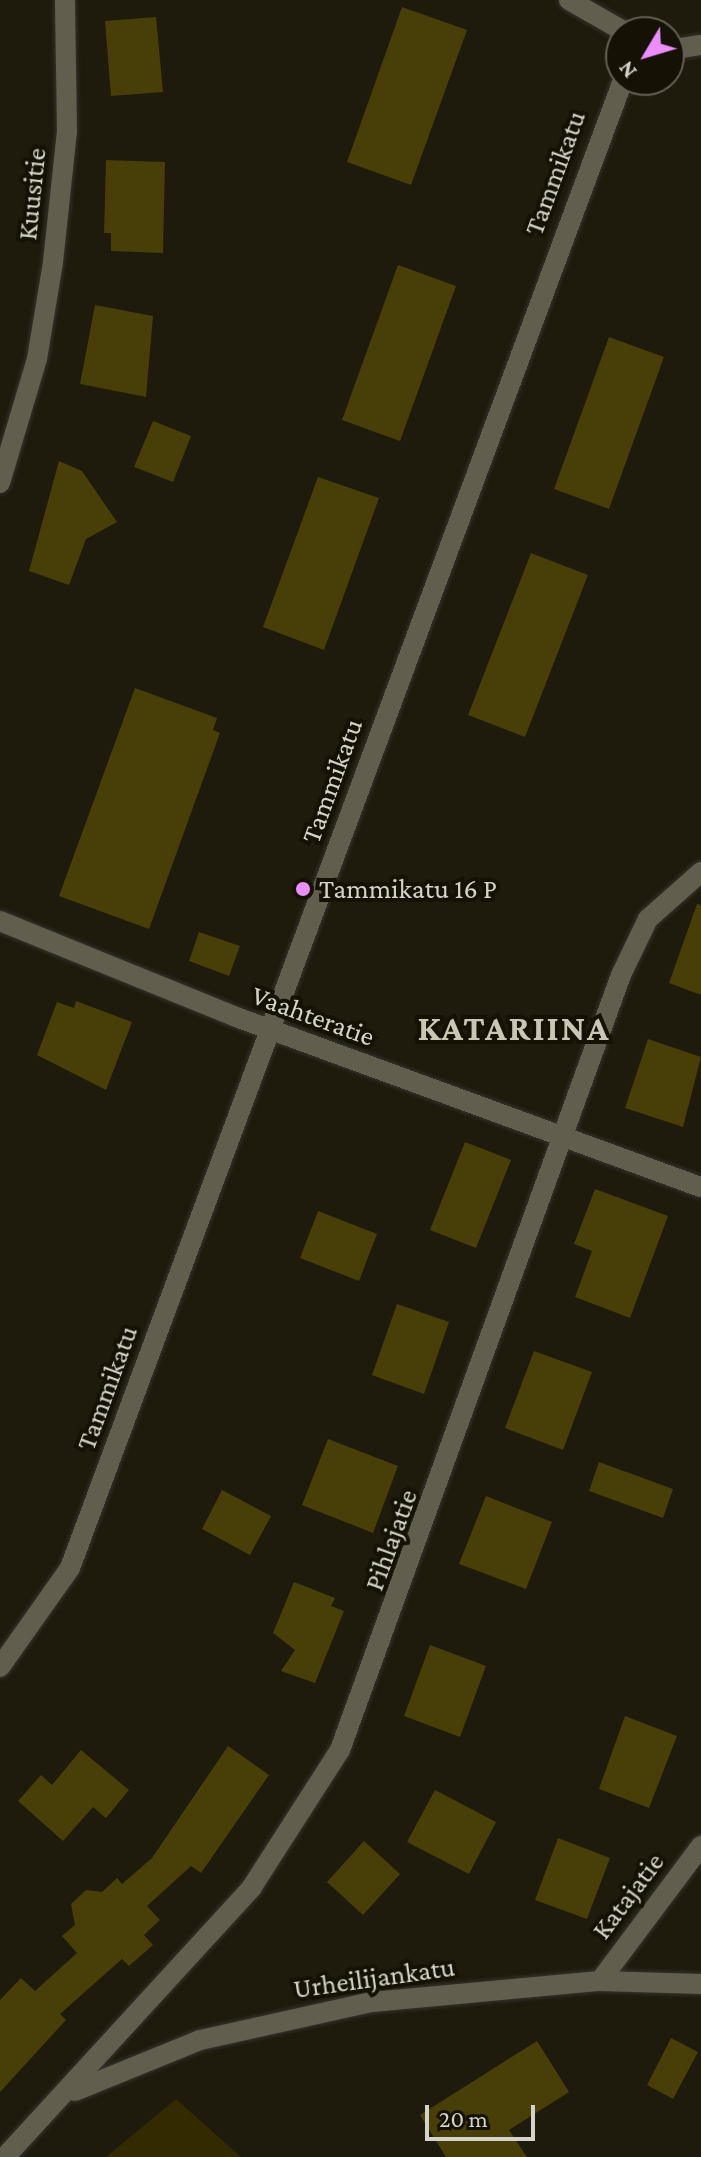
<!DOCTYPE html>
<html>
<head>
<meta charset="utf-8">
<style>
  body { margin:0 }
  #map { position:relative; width:701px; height:2157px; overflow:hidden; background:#1e1b0d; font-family:"Crimson Pro",serif }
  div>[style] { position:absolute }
  .green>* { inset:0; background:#332a00 }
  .building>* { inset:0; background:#483e07 }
  .roads { filter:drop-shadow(0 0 2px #35332c) drop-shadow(0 0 2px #35332c) }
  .street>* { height:20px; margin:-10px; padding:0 10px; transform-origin:10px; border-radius:10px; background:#615e4d }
  .dots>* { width:22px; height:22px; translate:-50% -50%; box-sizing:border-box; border:4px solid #151205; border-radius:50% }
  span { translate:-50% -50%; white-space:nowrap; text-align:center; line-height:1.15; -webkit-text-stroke:8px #151205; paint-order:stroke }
  .street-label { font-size:28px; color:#d4d3c9 }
  .poi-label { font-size:28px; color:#d4d3c9 }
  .left { translate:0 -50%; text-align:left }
  .district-label { font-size:36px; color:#cac6b4; font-weight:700; letter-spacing:2px }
  .north { position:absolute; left:605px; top:16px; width:80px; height:80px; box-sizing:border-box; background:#151205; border:2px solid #615f53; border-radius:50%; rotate:232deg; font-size:22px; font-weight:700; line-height:32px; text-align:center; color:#d4d3c9 }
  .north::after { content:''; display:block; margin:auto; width:28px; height:36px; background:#ea8dfd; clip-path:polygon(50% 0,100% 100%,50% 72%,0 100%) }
  .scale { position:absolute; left:425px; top:2105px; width:110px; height:36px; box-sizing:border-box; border:4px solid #d4d3c9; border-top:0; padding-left:10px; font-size:24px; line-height:28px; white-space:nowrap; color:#d4d3c9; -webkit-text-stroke:6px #151205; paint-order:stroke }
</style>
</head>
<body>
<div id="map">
  <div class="green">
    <div style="clip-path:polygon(176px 2099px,241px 2157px,106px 2157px)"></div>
  </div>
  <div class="building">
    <div style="clip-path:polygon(402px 7px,467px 30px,411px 185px,347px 162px)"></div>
    <div style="clip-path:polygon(156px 17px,163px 92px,111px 96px,105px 21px)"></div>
    <div style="clip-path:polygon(106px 160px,165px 162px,163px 253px,111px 251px,111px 233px,104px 233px)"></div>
    <div style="clip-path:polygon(398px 265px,456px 286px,400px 441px,342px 420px)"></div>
    <div style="clip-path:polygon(95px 305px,153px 316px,146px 397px,80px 384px)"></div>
    <div style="clip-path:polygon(609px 337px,664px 357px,609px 509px,554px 489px)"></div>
    <div style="clip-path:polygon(153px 421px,191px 436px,173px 482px,134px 467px)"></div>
    <div style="clip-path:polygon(59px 461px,82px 471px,117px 522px,86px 539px,69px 585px,29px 571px)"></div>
    <div style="clip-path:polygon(318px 477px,379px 498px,324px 650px,263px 627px)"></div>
    <div style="clip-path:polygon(531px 553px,588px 575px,525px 737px,468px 715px)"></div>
    <div style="clip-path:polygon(135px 688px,217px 718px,213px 730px,220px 733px,149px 929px,59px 896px)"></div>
    <div style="clip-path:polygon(697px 904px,701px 905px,701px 995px,669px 983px)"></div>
    <div style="clip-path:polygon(199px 932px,240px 946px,229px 976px,189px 961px)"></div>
    <div style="clip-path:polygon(76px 1001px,132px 1022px,106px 1090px,37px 1055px,57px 1002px,74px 1008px)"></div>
    <div style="clip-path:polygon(648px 1039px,701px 1057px,683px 1127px,625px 1108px)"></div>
    <div style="clip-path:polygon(465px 1142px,511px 1160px,476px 1248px,430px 1230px)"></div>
    <div style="clip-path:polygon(595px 1189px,668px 1216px,630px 1318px,575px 1297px,592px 1251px,574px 1244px)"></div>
    <div style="clip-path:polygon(318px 1211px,377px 1234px,359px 1281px,300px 1258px)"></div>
    <div style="clip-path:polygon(397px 1304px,449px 1322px,424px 1394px,372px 1375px)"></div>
    <div style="clip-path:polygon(534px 1351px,592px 1372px,563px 1450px,505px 1428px)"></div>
    <div style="clip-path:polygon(328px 1439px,398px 1466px,373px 1533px,302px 1505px)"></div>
    <div style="clip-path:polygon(599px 1462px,673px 1489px,663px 1518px,589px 1491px)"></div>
    <div style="clip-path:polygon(222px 1490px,271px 1516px,250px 1555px,202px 1529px)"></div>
    <div style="clip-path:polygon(486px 1496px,552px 1522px,526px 1589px,459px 1564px)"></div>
    <div style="clip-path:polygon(294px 1582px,335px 1598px,331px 1606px,344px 1611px,315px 1683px,281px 1671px,295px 1650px,273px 1633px)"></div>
    <div style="clip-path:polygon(430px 1645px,486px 1666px,460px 1737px,404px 1716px)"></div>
    <div style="clip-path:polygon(625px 1716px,677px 1736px,649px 1808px,599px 1789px)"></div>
    <div style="clip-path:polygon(228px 1746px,269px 1775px,201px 1873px,191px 1866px,147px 1906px,160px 1920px,144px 1935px,153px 1945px,129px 1966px,122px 1959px,60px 2014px,66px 2020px,0 2092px,0 2000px,21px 1978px,35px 1991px,77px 1953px,62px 1936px,75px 1925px,71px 1904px,86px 1890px,102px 1892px,117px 1878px,122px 1884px,152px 1858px)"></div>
    <div style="clip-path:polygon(81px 1750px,129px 1790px,106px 1818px,93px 1807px,63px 1841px,18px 1801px,41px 1775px,52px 1785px)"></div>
    <div style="clip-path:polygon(435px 1790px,496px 1822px,469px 1874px,407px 1842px)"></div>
    <div style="clip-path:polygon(558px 1838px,610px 1858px,587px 1919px,535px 1900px)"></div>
    <div style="clip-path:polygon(364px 1841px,400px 1874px,363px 1915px,327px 1882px)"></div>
    <div style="clip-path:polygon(671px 2038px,698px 2052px,673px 2099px,647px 2085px)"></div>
    <div style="clip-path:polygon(537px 2041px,569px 2092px,509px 2130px,527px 2157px,446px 2157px,420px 2115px)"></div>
  </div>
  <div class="roads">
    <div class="street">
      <div style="left:569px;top:0;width:64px;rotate:29.7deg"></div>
      <div style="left:669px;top:50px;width:32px;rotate:-9deg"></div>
      <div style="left:0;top:483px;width:129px;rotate:-73.4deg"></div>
      <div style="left:37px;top:359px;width:98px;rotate:-80.6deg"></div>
      <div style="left:53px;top:262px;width:132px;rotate:-83.9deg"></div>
      <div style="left:67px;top:131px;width:131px;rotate:-90.9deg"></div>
      <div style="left:0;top:921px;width:255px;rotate:22.1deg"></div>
      <div style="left:236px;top:1017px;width:495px;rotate:20.1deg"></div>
      <div style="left:0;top:1667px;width:121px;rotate:-54.7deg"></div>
      <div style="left:70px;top:1568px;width:1587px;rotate:-69.61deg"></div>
      <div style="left:600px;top:1981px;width:169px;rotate:-53.2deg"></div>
      <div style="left:75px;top:2091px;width:135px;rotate:-22.2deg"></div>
      <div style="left:200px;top:2040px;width:176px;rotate:-12.5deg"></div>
      <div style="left:372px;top:2002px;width:229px;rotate:-5.3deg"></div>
      <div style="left:600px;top:1981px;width:101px;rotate:1.7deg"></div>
      <div style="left:5px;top:2157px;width:366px;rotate:-47.5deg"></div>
      <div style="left:252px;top:1887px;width:163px;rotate:-57.3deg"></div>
      <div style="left:340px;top:1750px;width:824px;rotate:-70.07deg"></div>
      <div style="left:621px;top:975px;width:62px;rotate:-64.3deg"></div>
      <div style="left:648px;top:919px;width:71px;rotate:-41.6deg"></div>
    </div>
  </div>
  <div class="dots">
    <div style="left:303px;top:889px;background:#ea8dfd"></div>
  </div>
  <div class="street-label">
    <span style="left:555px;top:173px;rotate:-70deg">Tammikatu</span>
    <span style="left:32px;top:194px;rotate:-84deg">Kuusitie</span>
    <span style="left:332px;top:781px;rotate:-70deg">Tammikatu</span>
    <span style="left:313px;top:1016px;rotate:20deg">Vaahteratie</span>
    <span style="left:107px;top:1388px;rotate:-70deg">Tammikatu</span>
    <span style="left:391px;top:1540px;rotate:-70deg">Pihlajatie</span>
    <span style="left:628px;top:1896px;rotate:-53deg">Katajatie</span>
    <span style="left:374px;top:1978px;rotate:-8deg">Urheilijankatu</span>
  </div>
  <div class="poi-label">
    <span class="left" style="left:319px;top:889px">Tammikatu 16 P</span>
  </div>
  <div class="district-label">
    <span style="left:514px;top:1029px">KATARIINA</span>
  </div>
  <div class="north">N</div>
  <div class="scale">20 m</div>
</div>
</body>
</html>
